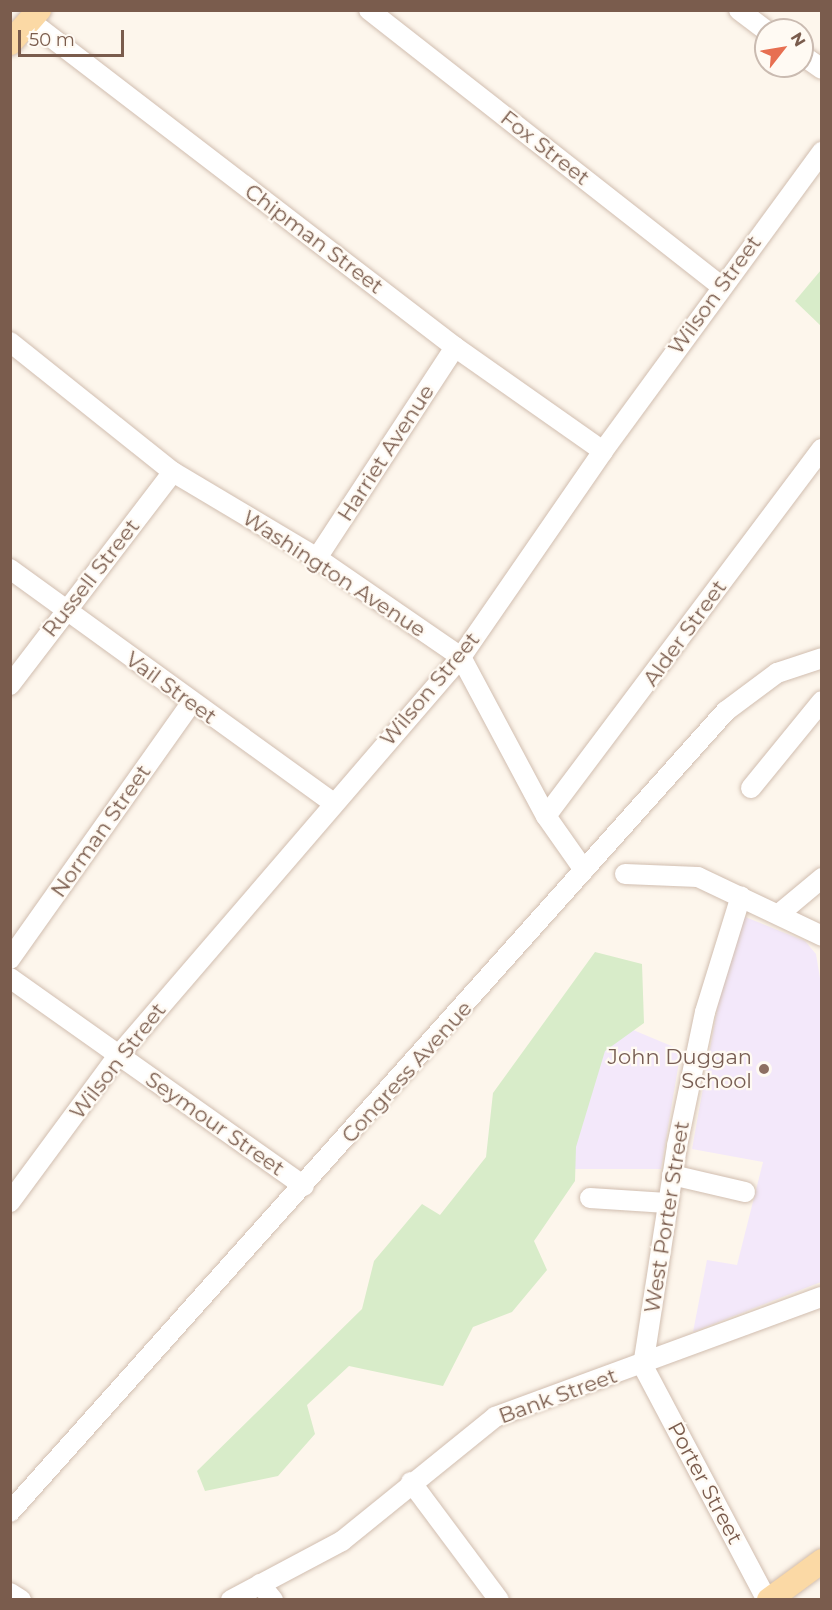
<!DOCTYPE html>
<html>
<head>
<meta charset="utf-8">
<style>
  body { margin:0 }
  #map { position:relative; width:832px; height:1610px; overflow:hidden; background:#fdf6ec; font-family:Montserrat,sans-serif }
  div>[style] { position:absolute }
  .education>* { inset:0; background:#f3e8fa }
  .green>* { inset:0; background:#d8ecc9 }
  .roads { filter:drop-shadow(0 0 2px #d1beb0) drop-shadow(0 0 2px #d1beb0) }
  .minor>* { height:20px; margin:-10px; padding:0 10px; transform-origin:10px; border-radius:10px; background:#fff }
  .major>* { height:24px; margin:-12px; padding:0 12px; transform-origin:12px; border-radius:12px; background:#fbd9a5 }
  .dots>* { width:16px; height:16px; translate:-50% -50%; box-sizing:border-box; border:3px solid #fffaf3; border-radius:50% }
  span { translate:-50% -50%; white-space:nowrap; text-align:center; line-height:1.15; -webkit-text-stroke:4.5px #fffaf3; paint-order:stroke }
  .street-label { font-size:21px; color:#7a5c4d }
  .education-label { font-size:21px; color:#785e54 }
  .right { translate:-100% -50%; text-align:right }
  .frame { position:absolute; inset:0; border:12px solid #7a5c4d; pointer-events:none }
  .north { position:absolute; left:754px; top:18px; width:60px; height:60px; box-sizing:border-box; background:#fffaf3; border:2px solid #cabbb1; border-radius:50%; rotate:59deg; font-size:16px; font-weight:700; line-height:24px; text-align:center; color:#7a5c4d }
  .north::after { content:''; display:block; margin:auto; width:21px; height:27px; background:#e76f51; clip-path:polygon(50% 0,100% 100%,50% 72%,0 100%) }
  .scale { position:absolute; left:18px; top:30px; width:106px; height:27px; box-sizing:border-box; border:3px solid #7a5c4d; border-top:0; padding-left:8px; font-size:18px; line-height:21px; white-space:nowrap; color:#7a5c4d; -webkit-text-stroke:4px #fffaf3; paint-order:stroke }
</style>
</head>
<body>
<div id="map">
  <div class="education">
    <div style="clip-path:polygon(743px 916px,805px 941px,816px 954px,822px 990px,821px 1282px,693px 1332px,707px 1260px,737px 1265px,763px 1162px,692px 1149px,721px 988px)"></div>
    <div style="clip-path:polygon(595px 1014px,681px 1050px,661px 1169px,545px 1169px)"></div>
  </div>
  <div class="green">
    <div style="clip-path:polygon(821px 270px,821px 326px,795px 301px)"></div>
    <div style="clip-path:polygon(595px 952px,642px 964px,644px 1023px,605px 1051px,576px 1147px,575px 1181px,534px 1241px,547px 1270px,512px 1312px,473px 1327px,443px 1386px,349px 1366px,307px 1405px,315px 1434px,278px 1476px,205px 1491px,197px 1471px,362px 1309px,374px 1261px,422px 1204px,440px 1215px,486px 1157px,493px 1093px)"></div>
  </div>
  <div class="roads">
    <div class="minor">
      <div style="left:369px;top:10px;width:447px;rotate:38.1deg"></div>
      <div style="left:739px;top:10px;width:34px;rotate:37deg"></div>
      <div style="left:30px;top:21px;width:536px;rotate:37.49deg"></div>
      <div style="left:455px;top:347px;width:181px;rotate:35.1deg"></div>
      <div style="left:802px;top:55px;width:24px;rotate:35deg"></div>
      <div style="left:10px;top:342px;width:208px;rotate:38.6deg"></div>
      <div style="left:173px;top:472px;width:168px;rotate:30.8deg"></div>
      <div style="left:317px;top:558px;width:175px;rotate:34.5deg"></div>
      <div style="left:461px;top:657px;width:180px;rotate:61.9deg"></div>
      <div style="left:546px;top:816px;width:66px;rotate:54.9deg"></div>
      <div style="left:317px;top:558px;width:252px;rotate:-56.8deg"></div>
      <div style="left:10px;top:569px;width:399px;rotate:35.9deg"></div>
      <div style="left:10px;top:685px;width:268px;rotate:-52.6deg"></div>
      <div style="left:751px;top:788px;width:112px;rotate:-50.8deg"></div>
      <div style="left:546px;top:816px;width:459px;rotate:-53.1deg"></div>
      <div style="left:625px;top:874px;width:73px;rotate:2.4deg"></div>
      <div style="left:698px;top:877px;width:137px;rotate:25.4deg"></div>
      <div style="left:779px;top:914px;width:56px;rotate:-39.9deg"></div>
      <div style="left:10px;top:959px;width:314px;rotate:-54.7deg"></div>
      <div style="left:10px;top:978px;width:360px;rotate:35.3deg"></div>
      <div style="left:672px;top:1175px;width:75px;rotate:13.1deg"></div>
      <div style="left:590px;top:1198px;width:77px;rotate:3.7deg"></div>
      <div style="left:10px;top:1202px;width:180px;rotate:-53.6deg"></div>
      <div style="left:117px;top:1057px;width:528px;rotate:-49.3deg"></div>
      <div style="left:461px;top:657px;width:250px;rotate:-55.4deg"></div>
      <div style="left:603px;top:451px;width:371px;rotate:-53.8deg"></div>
      <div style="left:643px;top:1366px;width:223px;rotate:-81.2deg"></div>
      <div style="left:677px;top:1146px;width:137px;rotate:-78.2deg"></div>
      <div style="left:705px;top:1012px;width:121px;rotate:-72.8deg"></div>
      <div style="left:643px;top:1366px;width:265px;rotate:62.1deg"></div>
      <div style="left:411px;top:1482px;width:147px;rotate:53.3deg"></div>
      <div style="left:10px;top:1512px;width:1074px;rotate:-48.21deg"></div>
      <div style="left:726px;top:711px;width:64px;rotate:-36.7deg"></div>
      <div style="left:777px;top:673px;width:47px;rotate:-18.4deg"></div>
      <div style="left:260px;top:1584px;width:21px;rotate:51deg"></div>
      <div style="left:10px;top:1593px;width:13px;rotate:32deg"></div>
      <div style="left:231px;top:1600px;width:126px;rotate:-28deg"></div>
      <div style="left:342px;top:1541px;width:197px;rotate:-39deg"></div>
      <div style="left:495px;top:1417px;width:348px;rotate:-20.2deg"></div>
    </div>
    <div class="major">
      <div style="left:10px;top:43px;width:44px;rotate:-48.7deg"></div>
      <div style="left:769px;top:1600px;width:66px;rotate:-36.3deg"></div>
    </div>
  </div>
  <div class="dots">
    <div style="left:764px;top:1069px;background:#8d6e63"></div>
  </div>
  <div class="street-label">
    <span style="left:545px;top:148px;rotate:38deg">Fox Street</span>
    <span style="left:314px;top:239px;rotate:37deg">Chipman Street</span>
    <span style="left:715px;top:295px;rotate:-54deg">Wilson Street</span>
    <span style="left:386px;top:453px;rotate:-57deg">Harriet Avenue</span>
    <span style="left:334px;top:574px;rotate:33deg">Washington Avenue</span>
    <span style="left:91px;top:578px;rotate:-52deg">Russell Street</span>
    <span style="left:685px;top:633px;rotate:-54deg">Alder Street</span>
    <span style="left:171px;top:688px;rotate:36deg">Vail Street</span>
    <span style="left:430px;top:689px;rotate:-50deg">Wilson Street</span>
    <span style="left:101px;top:831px;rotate:-55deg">Norman Street</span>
    <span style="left:118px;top:1061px;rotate:-52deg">Wilson Street</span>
    <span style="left:407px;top:1072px;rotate:-48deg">Congress Avenue</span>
    <span style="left:215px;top:1124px;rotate:35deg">Seymour Street</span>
    <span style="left:667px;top:1217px;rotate:-81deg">West Porter Street</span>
    <span style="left:558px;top:1396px;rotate:-20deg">Bank Street</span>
    <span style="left:705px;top:1483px;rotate:62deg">Porter Street</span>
  </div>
  <div class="education-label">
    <span class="right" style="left:752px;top:1069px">John Duggan<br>School</span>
  </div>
  <div class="frame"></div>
  <div class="north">N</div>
  <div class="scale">50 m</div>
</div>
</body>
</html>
